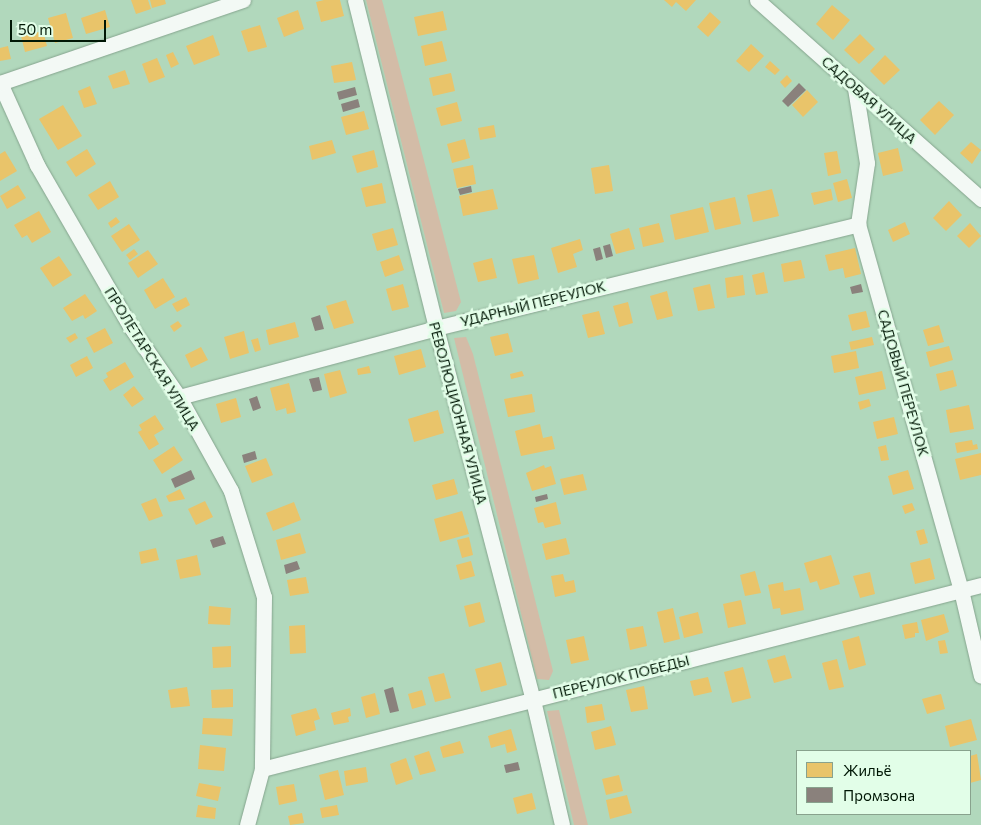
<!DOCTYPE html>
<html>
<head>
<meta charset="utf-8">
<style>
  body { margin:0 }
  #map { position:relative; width:981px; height:825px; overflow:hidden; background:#b1d8bc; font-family:Commissioner,sans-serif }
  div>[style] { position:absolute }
  .green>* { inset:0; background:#d3bca7 }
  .homes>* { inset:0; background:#e9c46a }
  .industry>* { inset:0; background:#8a817c }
  .roads { filter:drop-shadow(0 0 1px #85a48e) drop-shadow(0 0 1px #85a48e) }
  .minor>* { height:15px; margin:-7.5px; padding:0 7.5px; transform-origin:7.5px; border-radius:7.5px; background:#f3f9f5 }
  span { translate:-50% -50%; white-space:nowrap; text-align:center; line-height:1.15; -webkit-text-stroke:5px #e2fee8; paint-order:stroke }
  .street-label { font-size:14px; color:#001705 }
  .legend { position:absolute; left:796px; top:750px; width:175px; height:65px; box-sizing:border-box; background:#e2fee8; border:1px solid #88a28d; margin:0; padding:6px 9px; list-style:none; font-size:15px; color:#001705 }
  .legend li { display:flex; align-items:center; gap:10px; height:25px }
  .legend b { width:25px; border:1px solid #88a28d }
  .scale { position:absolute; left:10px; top:20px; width:96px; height:22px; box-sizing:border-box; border:2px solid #001705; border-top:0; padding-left:6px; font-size:15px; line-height:18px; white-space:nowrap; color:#001705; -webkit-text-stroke:4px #e2fee8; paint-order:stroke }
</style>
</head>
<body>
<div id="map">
  <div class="green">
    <div style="clip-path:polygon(366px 0,382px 0,461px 302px,456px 311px,444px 313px)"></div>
    <div style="clip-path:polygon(466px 337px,473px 354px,553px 671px,549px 680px,537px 679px,454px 338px)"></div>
    <div style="clip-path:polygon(559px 710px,588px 825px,574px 825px,547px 711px)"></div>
  </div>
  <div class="homes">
    <div style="clip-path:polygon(131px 0,148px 0,151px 9px,136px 14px)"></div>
    <div style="clip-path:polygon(150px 0,165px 0,166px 4px,152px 8px)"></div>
    <div style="clip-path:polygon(324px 0,340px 0,344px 16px,321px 22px,316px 2px)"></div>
    <div style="clip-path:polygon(664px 0,696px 0,686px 11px,676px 2px,672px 7px)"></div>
    <div style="clip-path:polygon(832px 5px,850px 20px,833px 40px,816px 24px)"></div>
    <div style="clip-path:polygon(105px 10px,110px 27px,86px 34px,81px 18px)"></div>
    <div style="clip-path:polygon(298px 10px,304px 29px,284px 37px,277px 18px)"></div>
    <div style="clip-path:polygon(443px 11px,447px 30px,418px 36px,414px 17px)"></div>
    <div style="clip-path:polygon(710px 12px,721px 22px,708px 37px,697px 27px)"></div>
    <div style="clip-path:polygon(66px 13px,73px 38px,55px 43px,48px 18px)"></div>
    <div style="clip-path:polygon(260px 25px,267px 47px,248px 52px,241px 31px)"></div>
    <div style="clip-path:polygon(43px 31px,47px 46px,25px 52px,21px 36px)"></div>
    <div style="clip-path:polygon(860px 34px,875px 49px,859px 64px,844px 50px)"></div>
    <div style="clip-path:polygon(213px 35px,220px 55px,194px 65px,186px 46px)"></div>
    <div style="clip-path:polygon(442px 41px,447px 61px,425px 66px,421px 46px)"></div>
    <div style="clip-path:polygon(751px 44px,764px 56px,749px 72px,736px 61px)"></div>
    <div style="clip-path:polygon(8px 46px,11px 59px,0 61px,0 48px)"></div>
    <div style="clip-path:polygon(173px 52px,179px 64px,171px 68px,166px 55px)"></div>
    <div style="clip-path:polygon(885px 55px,900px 70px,884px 85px,870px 71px)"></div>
    <div style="clip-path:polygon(157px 58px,165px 77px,149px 83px,142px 64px)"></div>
    <div style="clip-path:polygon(770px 61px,780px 70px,775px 75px,765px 67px)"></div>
    <div style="clip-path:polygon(352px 62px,356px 80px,334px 83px,331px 66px)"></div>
    <div style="clip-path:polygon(125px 70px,130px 84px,113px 89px,108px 76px)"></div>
    <div style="clip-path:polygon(451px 73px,455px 91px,433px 96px,429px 78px)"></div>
    <div style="clip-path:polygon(787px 75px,792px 81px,785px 88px,780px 82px)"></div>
    <div style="clip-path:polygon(90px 86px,97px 104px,84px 108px,78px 91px)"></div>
    <div style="clip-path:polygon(807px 90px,818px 102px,803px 117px,792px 105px)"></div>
    <div style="clip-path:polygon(939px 101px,954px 115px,935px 135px,920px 120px)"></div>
    <div style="clip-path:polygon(457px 102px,462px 121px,441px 126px,436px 108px)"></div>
    <div style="clip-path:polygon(63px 105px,82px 136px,58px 150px,39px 119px)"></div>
    <div style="clip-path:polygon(364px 111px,369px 129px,346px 135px,341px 117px)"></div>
    <div style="clip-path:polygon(494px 125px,496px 137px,480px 140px,478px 128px)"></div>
    <div style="clip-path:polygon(465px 139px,470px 158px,452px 163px,447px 144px)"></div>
    <div style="clip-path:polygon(332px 140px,336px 153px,312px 160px,309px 146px)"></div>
    <div style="clip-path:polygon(971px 142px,981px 150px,972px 164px,960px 153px)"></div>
    <div style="clip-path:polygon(898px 148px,903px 171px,883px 176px,878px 153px)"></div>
    <div style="clip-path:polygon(87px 149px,96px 164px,76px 177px,66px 162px)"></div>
    <div style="clip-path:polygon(374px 150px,378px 167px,357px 173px,352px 156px)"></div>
    <div style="clip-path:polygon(5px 151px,17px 171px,0 181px,0 154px)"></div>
    <div style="clip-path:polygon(837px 151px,841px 173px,828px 176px,824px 153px)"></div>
    <div style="clip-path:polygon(473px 165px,476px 184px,457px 188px,453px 169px)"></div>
    <div style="clip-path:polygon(609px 165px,613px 191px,595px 194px,591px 168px)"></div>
    <div style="clip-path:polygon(847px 179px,852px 198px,838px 202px,833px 183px)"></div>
    <div style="clip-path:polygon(110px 181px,119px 197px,98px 210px,88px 195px)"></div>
    <div style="clip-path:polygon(382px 183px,386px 203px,366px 207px,361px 188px)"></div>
    <div style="clip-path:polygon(18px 185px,26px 198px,7px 209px,0 196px)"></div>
    <div style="clip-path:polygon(493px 189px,498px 209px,463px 216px,459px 196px)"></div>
    <div style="clip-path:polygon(772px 189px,779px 216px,753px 222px,747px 195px)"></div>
    <div style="clip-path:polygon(831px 189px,833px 200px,814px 205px,811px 193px)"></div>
    <div style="clip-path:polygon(735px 197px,741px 224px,715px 230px,709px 203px)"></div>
    <div style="clip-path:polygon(949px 201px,962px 215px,946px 231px,933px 218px)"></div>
    <div style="clip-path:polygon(703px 207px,709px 232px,675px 240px,670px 215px)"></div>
    <div style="clip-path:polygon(39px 211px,51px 232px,32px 243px,27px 235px,22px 238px,14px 225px)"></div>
    <div style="clip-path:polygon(116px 217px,120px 222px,111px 228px,108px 223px)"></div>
    <div style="clip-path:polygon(905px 222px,910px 234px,893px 242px,888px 230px)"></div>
    <div style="clip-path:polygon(659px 223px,664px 242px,643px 247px,639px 228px)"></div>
    <div style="clip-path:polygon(970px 223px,981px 236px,969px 248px,957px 236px)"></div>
    <div style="clip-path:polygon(129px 224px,140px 240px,122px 252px,111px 236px)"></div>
    <div style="clip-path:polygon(393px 228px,398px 245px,377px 251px,372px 234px)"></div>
    <div style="clip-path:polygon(629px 228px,635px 249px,616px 254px,610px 234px)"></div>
    <div style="clip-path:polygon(580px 239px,583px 250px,573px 254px,577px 267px,558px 273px,551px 248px)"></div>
    <div style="clip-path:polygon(855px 248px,861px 274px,845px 278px,843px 268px,829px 271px,825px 255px)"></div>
    <div style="clip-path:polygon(134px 249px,138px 254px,130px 260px,126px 255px)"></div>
    <div style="clip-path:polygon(148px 250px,158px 264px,138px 278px,128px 263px)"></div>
    <div style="clip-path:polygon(399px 255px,404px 270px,385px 277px,380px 262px)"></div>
    <div style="clip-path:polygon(534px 255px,539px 279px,518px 284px,512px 259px)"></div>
    <div style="clip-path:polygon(59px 256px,72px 275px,53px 287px,40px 268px)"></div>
    <div style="clip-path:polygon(492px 258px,497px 278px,478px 282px,473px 263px)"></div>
    <div style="clip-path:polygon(801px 260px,805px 278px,784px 282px,781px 264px)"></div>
    <div style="clip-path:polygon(764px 272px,768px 293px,756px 295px,752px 275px)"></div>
    <div style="clip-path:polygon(743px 275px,745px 295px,727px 298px,725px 278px)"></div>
    <div style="clip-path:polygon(163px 278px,175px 297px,155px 309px,144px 290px)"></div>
    <div style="clip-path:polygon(403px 284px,409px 307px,392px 311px,386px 289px)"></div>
    <div style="clip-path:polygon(710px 284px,715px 308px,698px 311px,693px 288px)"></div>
    <div style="clip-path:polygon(667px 291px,673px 316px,657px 320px,650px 296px)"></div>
    <div style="clip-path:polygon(85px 294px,97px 311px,85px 319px,83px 315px,72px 321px,63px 308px)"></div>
    <div style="clip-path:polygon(186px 297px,190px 305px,177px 312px,172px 304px)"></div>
    <div style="clip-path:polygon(346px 300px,354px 323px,334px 329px,326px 306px)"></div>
    <div style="clip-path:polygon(628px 302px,633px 323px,619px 327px,613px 306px)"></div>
    <div style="clip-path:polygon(599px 311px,605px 334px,588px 338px,582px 315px)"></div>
    <div style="clip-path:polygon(866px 311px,870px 327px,852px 331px,848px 315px)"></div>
    <div style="clip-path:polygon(178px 321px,182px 326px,174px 332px,170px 326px)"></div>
    <div style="clip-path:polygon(295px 322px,299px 337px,269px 345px,266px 330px)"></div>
    <div style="clip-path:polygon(939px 325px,944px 342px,928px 346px,923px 330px)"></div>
    <div style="clip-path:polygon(105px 328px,113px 343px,94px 353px,86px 338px)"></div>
    <div style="clip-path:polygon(244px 331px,249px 353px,230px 359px,224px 337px)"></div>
    <div style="clip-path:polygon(75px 333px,78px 338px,70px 343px,66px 338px)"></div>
    <div style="clip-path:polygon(508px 333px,513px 352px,495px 356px,490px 337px)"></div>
    <div style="clip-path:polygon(872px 337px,874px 345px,851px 350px,849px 342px)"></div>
    <div style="clip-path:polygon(258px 338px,261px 350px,255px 352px,251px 340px)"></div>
    <div style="clip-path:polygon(949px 346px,953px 360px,930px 367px,926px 352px)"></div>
    <div style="clip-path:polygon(201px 347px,208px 360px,191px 368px,185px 355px)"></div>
    <div style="clip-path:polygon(421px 349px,426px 367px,399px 375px,394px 356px)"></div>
    <div style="clip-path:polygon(856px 351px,859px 368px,834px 373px,831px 356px)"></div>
    <div style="clip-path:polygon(87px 356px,93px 368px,76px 377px,70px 365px)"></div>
    <div style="clip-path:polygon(125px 362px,134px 377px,110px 391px,103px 380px,108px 377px,106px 373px)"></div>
    <div style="clip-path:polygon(369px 366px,371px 373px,358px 375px,357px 369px)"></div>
    <div style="clip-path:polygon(340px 370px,347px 393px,330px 398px,324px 374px)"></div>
    <div style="clip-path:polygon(953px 370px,957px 386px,940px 391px,936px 374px)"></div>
    <div style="clip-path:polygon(522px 371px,524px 376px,511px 379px,510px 374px)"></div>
    <div style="clip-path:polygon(882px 371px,886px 389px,859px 395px,855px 377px)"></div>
    <div style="clip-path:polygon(289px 383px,296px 412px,287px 414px,286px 408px,276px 411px,270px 388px)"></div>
    <div style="clip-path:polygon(134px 386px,144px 399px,132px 407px,123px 395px)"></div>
    <div style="clip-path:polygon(532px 394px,535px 412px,508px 417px,504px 399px)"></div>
    <div style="clip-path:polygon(236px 398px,241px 417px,221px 423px,216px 404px)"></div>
    <div style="clip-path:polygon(869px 399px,871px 406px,860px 410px,858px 402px)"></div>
    <div style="clip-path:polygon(969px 405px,974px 429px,950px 433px,946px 410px)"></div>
    <div style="clip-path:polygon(438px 410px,444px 433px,414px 442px,408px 419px)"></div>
    <div style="clip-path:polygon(155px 415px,164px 429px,154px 435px,159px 444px,149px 450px,138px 432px,142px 430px,139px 425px)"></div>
    <div style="clip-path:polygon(894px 417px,898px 434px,877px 439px,873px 422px)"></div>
    <div style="clip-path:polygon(540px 424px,543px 438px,552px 436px,555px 449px,521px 456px,515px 431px)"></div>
    <div style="clip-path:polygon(972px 440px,973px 445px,977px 444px,978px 449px,957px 453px,955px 443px)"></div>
    <div style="clip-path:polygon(886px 445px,889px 460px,881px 461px,878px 447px)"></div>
    <div style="clip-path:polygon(174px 446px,183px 460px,162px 474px,153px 460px)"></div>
    <div style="clip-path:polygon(981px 453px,981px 475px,960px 480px,955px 459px)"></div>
    <div style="clip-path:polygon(266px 458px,273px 475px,252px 483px,245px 466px)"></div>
    <div style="clip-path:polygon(544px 465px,545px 468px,551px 466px,556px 484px,532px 491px,526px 473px)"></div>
    <div style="clip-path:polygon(908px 470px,914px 489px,893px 495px,888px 476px)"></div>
    <div style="clip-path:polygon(583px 474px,587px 490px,564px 495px,560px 479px)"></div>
    <div style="clip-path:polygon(454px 479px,458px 494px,436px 500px,432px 485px)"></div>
    <div style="clip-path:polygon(180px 489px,185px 499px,169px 502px,166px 496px)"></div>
    <div style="clip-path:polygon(156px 498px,163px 516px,149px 521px,141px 504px)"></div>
    <div style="clip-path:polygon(205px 501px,213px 517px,196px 525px,188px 509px)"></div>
    <div style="clip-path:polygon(294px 502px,301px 520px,273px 531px,266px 513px)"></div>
    <div style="clip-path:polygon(556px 502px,561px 524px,545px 528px,543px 522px,538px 523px,534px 508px)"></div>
    <div style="clip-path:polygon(912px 503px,915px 510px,905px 514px,902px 506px)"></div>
    <div style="clip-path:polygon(462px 511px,469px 534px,440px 542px,434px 519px)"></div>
    <div style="clip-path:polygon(924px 529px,928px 543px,920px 545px,916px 531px)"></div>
    <div style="clip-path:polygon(300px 533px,306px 553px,281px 560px,276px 540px)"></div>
    <div style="clip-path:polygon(469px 537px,473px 555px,462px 558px,457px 540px)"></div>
    <div style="clip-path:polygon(566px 538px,570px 554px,546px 560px,542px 544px)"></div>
    <div style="clip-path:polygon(156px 548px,159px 560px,141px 564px,139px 552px)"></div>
    <div style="clip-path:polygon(197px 555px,201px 575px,180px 579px,176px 560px)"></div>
    <div style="clip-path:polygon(831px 555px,840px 584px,820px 590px,817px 581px,810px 583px,804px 563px)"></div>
    <div style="clip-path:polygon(930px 558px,935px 579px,915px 584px,910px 563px)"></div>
    <div style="clip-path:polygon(471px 561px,475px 576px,460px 580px,456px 565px)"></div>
    <div style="clip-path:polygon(755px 571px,761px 593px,745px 596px,740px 575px)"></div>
    <div style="clip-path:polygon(870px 572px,875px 594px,860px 598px,853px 576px)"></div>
    <div style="clip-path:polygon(563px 574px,565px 582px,574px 580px,576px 592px,555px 597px,551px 576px)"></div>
    <div style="clip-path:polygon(306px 577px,309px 593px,290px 596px,287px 580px)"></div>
    <div style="clip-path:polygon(783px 582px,784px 591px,800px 588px,804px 610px,781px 615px,780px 608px,773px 609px,768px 585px)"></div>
    <div style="clip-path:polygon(741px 600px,746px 624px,728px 628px,723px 604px)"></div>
    <div style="clip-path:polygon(480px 602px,485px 622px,469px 627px,464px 606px)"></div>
    <div style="clip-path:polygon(209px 606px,231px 608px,230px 625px,208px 624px)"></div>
    <div style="clip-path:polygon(673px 608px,680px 639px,664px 643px,657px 612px)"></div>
    <div style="clip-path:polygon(698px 612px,703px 633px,684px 638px,679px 617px)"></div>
    <div style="clip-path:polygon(944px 614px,949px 632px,926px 641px,921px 620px)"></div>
    <div style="clip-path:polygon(917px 622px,919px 633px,915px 633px,915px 637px,905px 639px,902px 625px)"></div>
    <div style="clip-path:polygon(305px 625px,306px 653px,290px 654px,289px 626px)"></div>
    <div style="clip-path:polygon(643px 626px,647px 646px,630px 650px,626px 629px)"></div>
    <div style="clip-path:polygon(584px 636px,589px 660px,571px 664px,566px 640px)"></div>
    <div style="clip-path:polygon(859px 636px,866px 665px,849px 670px,842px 641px)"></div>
    <div style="clip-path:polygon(945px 640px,948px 653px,940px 654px,938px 641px)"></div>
    <div style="clip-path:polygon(231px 646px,231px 667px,213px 668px,212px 647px)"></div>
    <div style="clip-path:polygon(785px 655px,792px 678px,774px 683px,767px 660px)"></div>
    <div style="clip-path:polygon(837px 659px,844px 687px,829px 690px,822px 663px)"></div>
    <div style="clip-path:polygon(501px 662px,507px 685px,481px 692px,475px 669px)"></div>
    <div style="clip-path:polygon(743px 667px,751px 698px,732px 703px,724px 672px)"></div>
    <div style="clip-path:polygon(444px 673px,451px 698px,435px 702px,428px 677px)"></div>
    <div style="clip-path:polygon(708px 677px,712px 692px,694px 696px,690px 681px)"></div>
    <div style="clip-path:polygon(644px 686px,648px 709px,631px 712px,626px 690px)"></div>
    <div style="clip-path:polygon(187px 687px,190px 706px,171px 708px,168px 690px)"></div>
    <div style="clip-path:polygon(233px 689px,233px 707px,212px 708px,211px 690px)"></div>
    <div style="clip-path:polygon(422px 690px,426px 705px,412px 709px,408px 694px)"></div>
    <div style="clip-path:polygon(375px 693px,380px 714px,366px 718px,361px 697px)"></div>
    <div style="clip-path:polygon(941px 694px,945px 709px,927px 714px,922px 699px)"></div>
    <div style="clip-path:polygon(602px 704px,605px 720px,587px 723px,585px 707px)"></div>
    <div style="clip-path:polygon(316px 708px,320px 719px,314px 721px,316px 730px,296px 736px,291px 715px)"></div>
    <div style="clip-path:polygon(350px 708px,351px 716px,348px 717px,349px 722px,334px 725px,331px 713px)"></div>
    <div style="clip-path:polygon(203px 718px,233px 719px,232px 736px,202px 734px)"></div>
    <div style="clip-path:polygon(971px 719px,977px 740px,950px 747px,945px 726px)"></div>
    <div style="clip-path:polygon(611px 726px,616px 745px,595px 750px,591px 732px)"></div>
    <div style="clip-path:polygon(511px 729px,517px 750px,507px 753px,505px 744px,491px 748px,488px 736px)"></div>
    <div style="clip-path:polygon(460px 741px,464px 753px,443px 758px,440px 747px)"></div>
    <div style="clip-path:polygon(200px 745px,226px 748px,224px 771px,198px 769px)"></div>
    <div style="clip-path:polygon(429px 751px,436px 771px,420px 775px,414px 756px)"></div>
    <div style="clip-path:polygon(977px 754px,981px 780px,970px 783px,970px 756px)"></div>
    <div style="clip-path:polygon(406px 758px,413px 779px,396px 785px,390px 764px)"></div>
    <div style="clip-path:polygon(366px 767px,368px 782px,346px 786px,344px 771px)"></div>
    <div style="clip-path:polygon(338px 770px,344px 795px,325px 800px,319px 775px)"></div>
    <div style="clip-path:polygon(619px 775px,623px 791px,606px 795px,602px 779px)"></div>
    <div style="clip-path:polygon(199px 783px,221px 787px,218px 801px,196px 796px)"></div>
    <div style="clip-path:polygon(294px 784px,297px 801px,279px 805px,276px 787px)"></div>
    <div style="clip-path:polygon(532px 793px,536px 809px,517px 814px,513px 798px)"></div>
    <div style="clip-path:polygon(627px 795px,632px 813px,610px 819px,606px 800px)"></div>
    <div style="clip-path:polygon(198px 805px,216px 808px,215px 819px,196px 817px)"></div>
    <div style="clip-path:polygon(337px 805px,339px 815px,322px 818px,320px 808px)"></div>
    <div style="clip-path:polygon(302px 813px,304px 823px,290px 825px,288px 816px)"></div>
  </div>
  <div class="industry">
    <div style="clip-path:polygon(799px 83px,806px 90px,788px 107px,782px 101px)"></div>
    <div style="clip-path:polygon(355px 87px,357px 95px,339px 100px,337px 92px)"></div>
    <div style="clip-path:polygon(358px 99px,360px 107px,343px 112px,341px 104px)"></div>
    <div style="clip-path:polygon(471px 186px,472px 192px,460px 195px,458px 189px)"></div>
    <div style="clip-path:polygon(610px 244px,613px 256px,606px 258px,603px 246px)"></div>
    <div style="clip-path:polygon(600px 247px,603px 259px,596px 261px,593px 249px)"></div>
    <div style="clip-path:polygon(861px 284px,863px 292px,852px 294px,850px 287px)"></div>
    <div style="clip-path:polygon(320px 315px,324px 329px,315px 331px,311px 318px)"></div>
    <div style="clip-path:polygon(319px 377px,322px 390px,313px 392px,309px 379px)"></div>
    <div style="clip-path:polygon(257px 396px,261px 408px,253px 411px,249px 399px)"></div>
    <div style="clip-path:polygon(255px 451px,257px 459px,244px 463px,242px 455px)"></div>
    <div style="clip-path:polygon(191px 470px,195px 479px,175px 488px,171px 479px)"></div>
    <div style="clip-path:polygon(547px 494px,548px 499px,536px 502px,535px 497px)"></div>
    <div style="clip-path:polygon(223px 536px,226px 544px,213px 548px,210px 540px)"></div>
    <div style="clip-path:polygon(297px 561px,300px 569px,286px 574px,284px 565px)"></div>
    <div style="clip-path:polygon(393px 687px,399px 711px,390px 713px,384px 690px)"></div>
    <div style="clip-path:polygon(518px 762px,520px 770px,506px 773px,504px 765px)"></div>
  </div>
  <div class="roads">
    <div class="minor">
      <div style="left:355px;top:0;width:338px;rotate:76.1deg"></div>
      <div style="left:436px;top:328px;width:384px;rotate:75.4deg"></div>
      <div style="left:533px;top:700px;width:128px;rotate:76.9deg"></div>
      <div style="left:757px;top:0;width:300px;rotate:41.6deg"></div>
      <div style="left:0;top:83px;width:90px;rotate:65.7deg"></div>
      <div style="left:37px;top:165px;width:186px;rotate:60deg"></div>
      <div style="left:130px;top:326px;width:86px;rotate:55.4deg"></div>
      <div style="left:179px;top:397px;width:107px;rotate:61deg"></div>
      <div style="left:231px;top:491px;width:111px;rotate:72.7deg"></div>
      <div style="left:264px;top:597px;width:172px;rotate:90.7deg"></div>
      <div style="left:262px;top:769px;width:58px;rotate:105deg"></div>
      <div style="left:0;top:83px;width:257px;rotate:-18.9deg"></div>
      <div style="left:855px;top:88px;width:76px;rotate:80.9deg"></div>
      <div style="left:867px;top:163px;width:62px;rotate:98.4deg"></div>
      <div style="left:858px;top:224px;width:380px;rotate:74.3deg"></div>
      <div style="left:961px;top:590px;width:88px;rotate:76.9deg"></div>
      <div style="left:179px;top:397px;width:266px;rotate:-15deg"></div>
      <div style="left:436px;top:328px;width:435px;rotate:-13.8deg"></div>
      <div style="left:262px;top:769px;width:742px;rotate:-14.35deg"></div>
    </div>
  </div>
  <div class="street-label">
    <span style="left:869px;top:100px;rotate:42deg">САДОВАЯ УЛИЦА</span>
    <span style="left:533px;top:304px;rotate:-14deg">УДАРНЫЙ ПЕРЕУЛОК</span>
    <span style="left:152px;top:359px;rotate:58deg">ПРОЛЕТАРСКАЯ УЛИЦА</span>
    <span style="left:903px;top:383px;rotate:74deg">САДОВЫЙ ПЕРЕУЛОК</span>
    <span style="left:458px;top:413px;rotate:75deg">РЕВОЛЮЦИОННАЯ УЛИЦА</span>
    <span style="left:621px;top:677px;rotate:-14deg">ПЕРЕУЛОК ПОБЕДЫ</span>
  </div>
  <ul class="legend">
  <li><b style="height:14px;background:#e9c46a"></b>Жильё</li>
  <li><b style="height:14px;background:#8a817c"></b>Промзона</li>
  </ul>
  <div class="scale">50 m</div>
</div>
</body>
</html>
